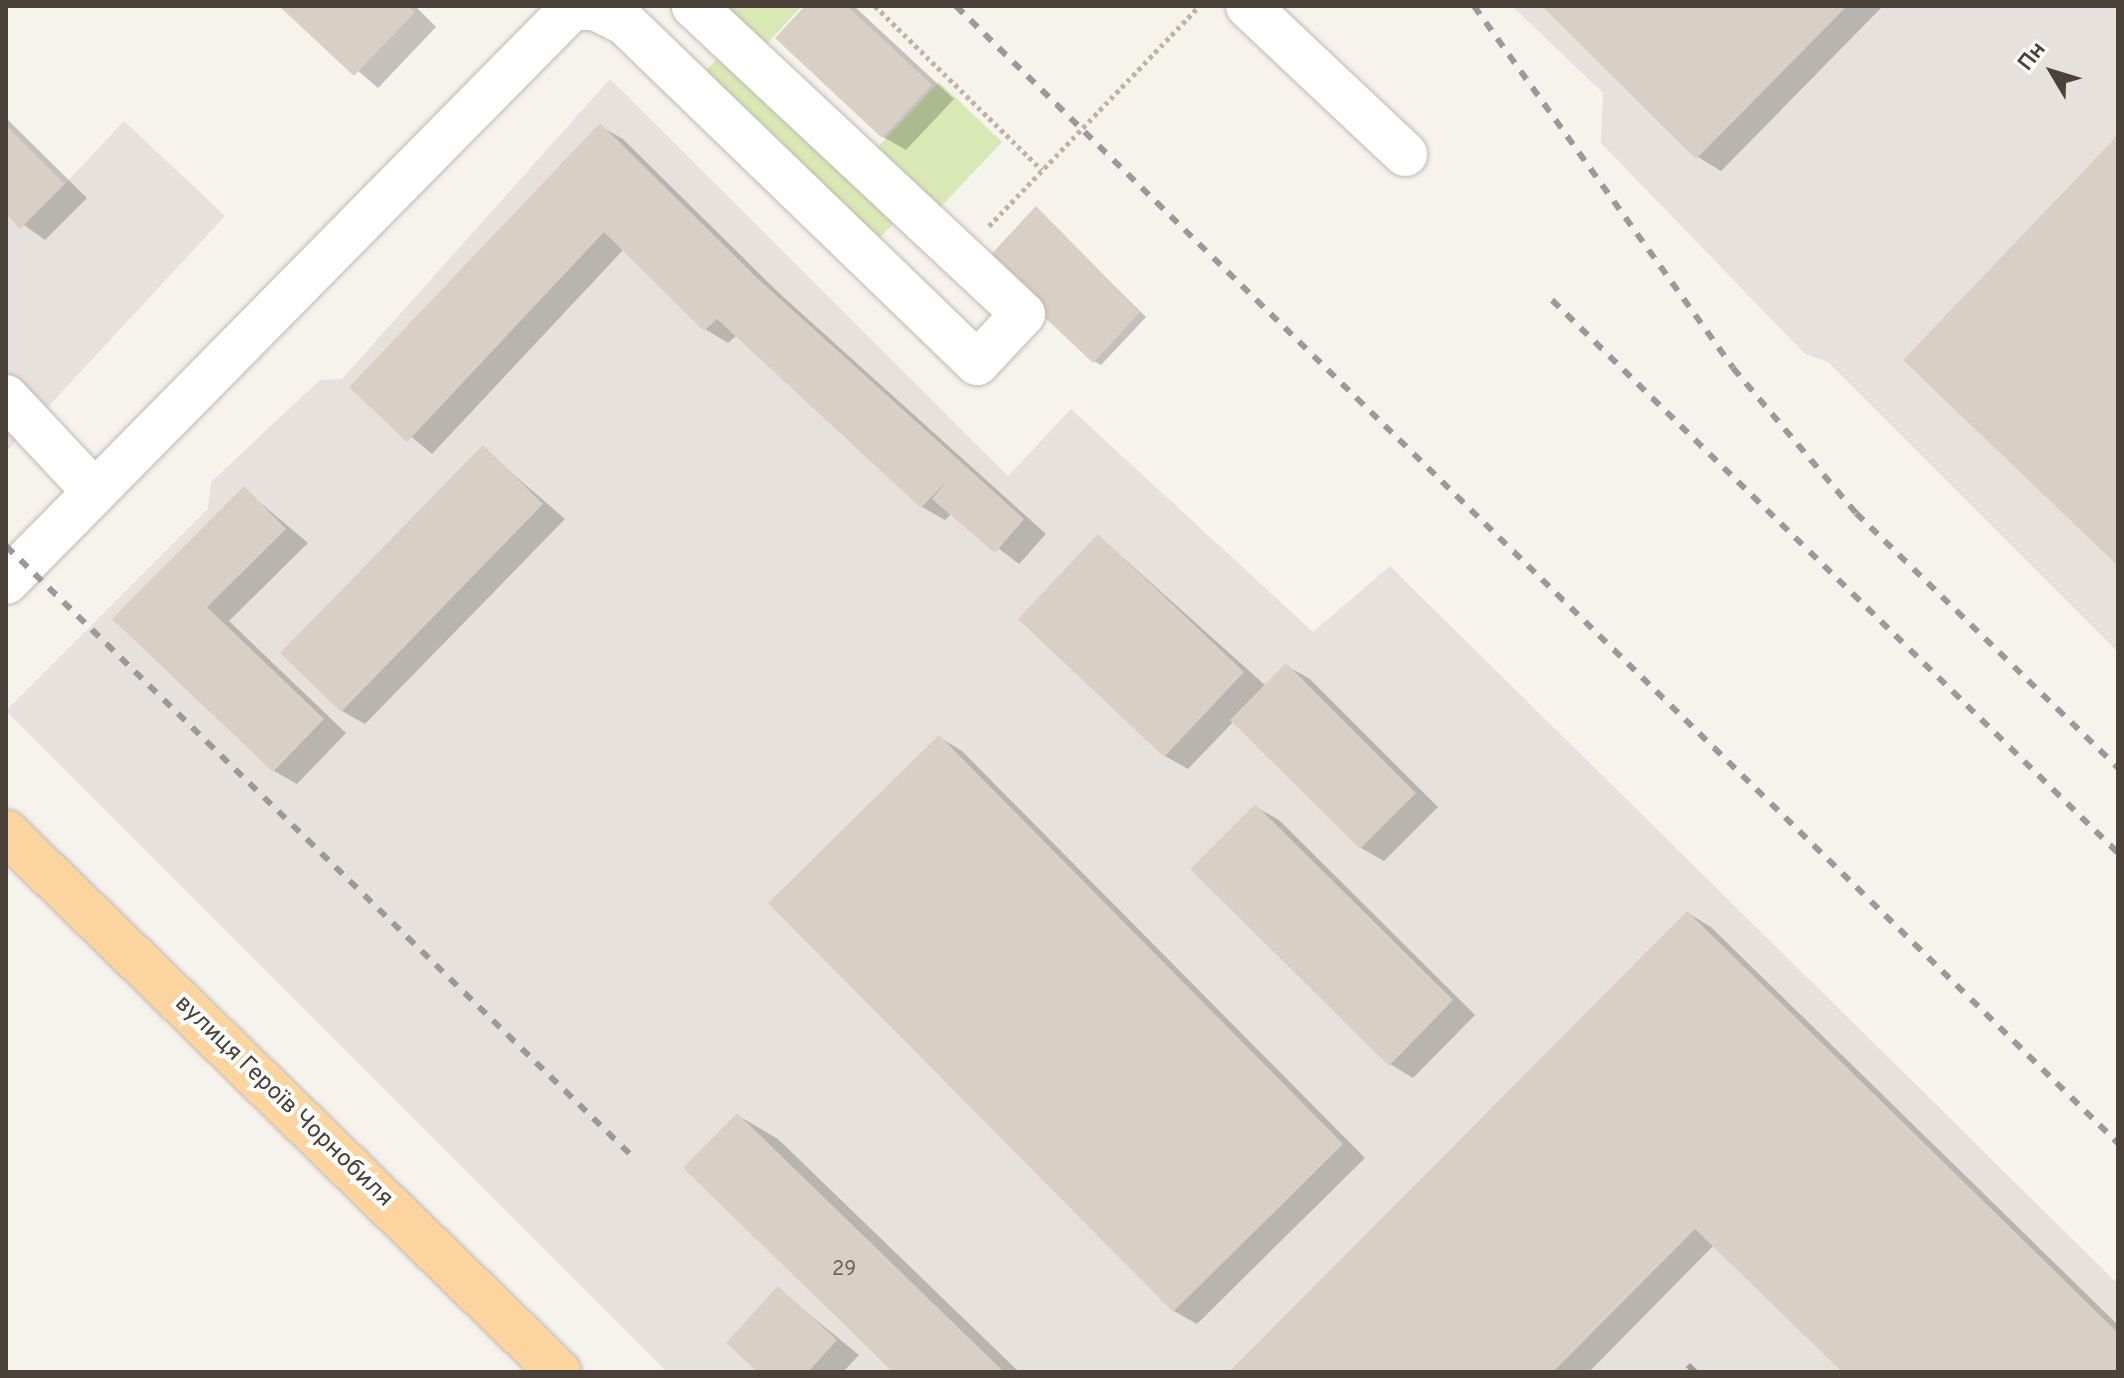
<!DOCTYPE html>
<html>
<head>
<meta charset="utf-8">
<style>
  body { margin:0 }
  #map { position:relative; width:2124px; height:1378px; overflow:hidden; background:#f6f2ec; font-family:Overpass,sans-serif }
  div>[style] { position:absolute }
  .industrial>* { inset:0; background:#e6e1dd }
  .green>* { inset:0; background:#d9e9b6 }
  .shadow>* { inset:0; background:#0003 }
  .building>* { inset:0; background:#dacfc5 }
  .path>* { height:5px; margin-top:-2.5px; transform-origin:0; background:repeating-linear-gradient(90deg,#c3b2a0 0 4px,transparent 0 8px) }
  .roads { filter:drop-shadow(0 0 2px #c1b8af) drop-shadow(0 0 2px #c1b8af) }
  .minor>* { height:44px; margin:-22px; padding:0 22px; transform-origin:22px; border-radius:22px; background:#fff }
  .major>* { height:44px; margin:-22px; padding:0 22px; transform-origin:22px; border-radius:22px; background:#fcd49f }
  .rail>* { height:6px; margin-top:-3px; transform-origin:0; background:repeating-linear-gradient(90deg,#9a9a9a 0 10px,transparent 0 20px) }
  span { translate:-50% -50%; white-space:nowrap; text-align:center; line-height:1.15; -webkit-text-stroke:8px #fff; paint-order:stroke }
  .number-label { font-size:20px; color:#6e645c }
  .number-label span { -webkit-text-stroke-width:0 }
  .street-label { font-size:24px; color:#4a4139 }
  .frame { position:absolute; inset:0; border:8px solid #4a4139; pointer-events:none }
  .north { position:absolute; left:2012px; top:32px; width:80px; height:80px; -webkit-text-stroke:6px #fff; paint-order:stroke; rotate:308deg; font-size:22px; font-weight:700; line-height:32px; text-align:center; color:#4a4139 }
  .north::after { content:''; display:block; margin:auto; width:28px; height:36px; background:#4a4139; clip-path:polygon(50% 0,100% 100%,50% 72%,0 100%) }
</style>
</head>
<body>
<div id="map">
  <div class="industrial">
    <div style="clip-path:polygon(1512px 6px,2118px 6px,2118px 652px,1828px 362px,1805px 354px,1601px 143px,1603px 93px)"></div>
    <div style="clip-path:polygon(610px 79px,1008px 476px,1071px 409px,1313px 632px,1390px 566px,2118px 1284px,2118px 1372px,667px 1372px,6px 711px,208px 509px,211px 482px,320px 380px,342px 379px)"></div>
    <div style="clip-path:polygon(124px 121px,225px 216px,6px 452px,6px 125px,65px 184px)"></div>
  </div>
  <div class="green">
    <div style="clip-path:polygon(717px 6px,802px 6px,762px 49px)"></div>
    <div style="clip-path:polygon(727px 48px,903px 213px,873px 245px,697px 80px)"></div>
    <div style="clip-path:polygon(939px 82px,1002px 142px,935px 213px,872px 153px)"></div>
  </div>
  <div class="shadow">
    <div style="clip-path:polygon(282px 6px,415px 6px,436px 27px,378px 88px)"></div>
    <div style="clip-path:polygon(808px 6px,854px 6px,954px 99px,906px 150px,883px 137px)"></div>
    <div style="clip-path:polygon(1545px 6px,1883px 6px,1721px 171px,1698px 157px)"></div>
    <div style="clip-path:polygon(6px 118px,87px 198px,45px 240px,6px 212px)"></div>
    <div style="clip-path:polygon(600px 126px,623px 139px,779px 293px,1046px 534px,1019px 564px,952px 513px,945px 520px,922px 507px,737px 335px,728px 343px,705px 329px,624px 249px,432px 454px,352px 387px)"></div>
    <div style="clip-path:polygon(1036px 209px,1146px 317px,1101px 365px,1094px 361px)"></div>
    <div style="clip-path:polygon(483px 448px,565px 519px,365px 724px,342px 711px)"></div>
    <div style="clip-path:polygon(244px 489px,308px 543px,229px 621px,346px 733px,297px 784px,274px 771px,115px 618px)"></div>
    <div style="clip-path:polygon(1099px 536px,1266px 686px,1287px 666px,1310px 679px,1438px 807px,1384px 861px,1361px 848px,1234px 721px,1188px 769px,1165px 756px,1021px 619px)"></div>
    <div style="clip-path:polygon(939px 737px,962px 751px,1365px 1158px,1197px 1324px,1174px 1311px)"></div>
    <div style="clip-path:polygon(1256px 807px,1279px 820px,1475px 1015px,1413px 1078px,1390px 1064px)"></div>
    <div style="clip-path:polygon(1688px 913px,1711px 927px,2118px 1325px,2118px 1372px,1845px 1372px,1714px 1245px,1589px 1372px,1232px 1372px)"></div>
    <div style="clip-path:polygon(737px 1115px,778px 1139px,1019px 1372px,896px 1372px)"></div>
    <div style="clip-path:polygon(778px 1289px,859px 1355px,843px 1372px,761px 1372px)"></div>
  </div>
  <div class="building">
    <div style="clip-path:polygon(279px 6px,408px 6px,415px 12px,354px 76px)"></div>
    <div style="clip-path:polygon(805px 6px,847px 6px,932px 85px,882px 138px,775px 38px)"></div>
    <div style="clip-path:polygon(1542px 6px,1847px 6px,1696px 159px)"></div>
    <div style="clip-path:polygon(600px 123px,756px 277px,1024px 519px,995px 553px,932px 499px,948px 479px,921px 508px,717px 319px,704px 331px,604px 232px,407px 442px,349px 387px)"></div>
    <div style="clip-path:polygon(6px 125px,65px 184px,20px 229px,6px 214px)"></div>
    <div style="clip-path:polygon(2118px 135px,2118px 566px,1903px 360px)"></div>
    <div style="clip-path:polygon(1036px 206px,1140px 312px,1093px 363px,985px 261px)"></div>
    <div style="clip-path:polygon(483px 445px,543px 504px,341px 712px,280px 653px)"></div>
    <div style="clip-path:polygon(244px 486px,286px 529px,207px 607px,324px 719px,273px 772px,112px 619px)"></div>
    <div style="clip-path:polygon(1098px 534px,1244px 672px,1164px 757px,1018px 619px)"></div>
    <div style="clip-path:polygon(1286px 663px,1416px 793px,1360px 849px,1230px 720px)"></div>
    <div style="clip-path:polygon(939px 735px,1343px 1144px,1173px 1312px,768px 903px)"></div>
    <div style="clip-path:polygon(1255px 804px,1453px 1000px,1389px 1066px,1190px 869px)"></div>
    <div style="clip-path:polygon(1687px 911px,2118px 1333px,2118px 1372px,1842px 1372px,1695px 1229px,1553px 1372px,1229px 1372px)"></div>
    <div style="clip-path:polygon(737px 1113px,1004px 1372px,893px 1372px,683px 1168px)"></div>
    <div style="clip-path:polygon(778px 1286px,837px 1340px,808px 1372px,758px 1372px,726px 1343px)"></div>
  </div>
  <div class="path">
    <div style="left:875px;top:6px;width:234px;rotate:44.5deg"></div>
    <div style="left:989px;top:226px;width:304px;rotate:-46.3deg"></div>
  </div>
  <div class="roads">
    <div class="minor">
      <div style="left:1248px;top:6px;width:216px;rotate:43.3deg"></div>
      <div style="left:6px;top:397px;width:130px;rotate:46.9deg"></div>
      <div style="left:6px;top:582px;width:806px;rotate:-45.4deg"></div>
      <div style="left:572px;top:8px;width:23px"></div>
      <div style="left:595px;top:8px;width:32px;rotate:26deg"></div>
      <div style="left:624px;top:22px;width:491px;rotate:44deg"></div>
      <div style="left:977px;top:363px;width:67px;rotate:-46.8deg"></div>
      <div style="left:1023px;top:314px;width:451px;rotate:-136.9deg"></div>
    </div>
    <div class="major">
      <div style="left:6px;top:832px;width:773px;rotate:44.32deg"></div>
    </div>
  </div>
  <div class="rail">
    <div style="left:956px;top:6px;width:1626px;rotate:44.38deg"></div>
    <div style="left:1474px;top:6px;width:445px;rotate:54.4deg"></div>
    <div style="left:1733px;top:368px;width:190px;rotate:49.7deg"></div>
    <div style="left:1856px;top:513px;width:366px;rotate:44.2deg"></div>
    <div style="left:1552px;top:300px;width:791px;rotate:44.33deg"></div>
    <div style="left:6px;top:546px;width:875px;rotate:44.26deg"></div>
    <div style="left:1688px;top:1365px;width:10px;rotate:45deg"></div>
  </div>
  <div class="number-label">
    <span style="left:844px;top:1270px">29</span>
  </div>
  <div class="street-label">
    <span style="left:283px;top:1102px;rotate:44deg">вулиця Героїв Чорнобиля</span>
  </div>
  <div class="frame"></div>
  <div class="north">Пн</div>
</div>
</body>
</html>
